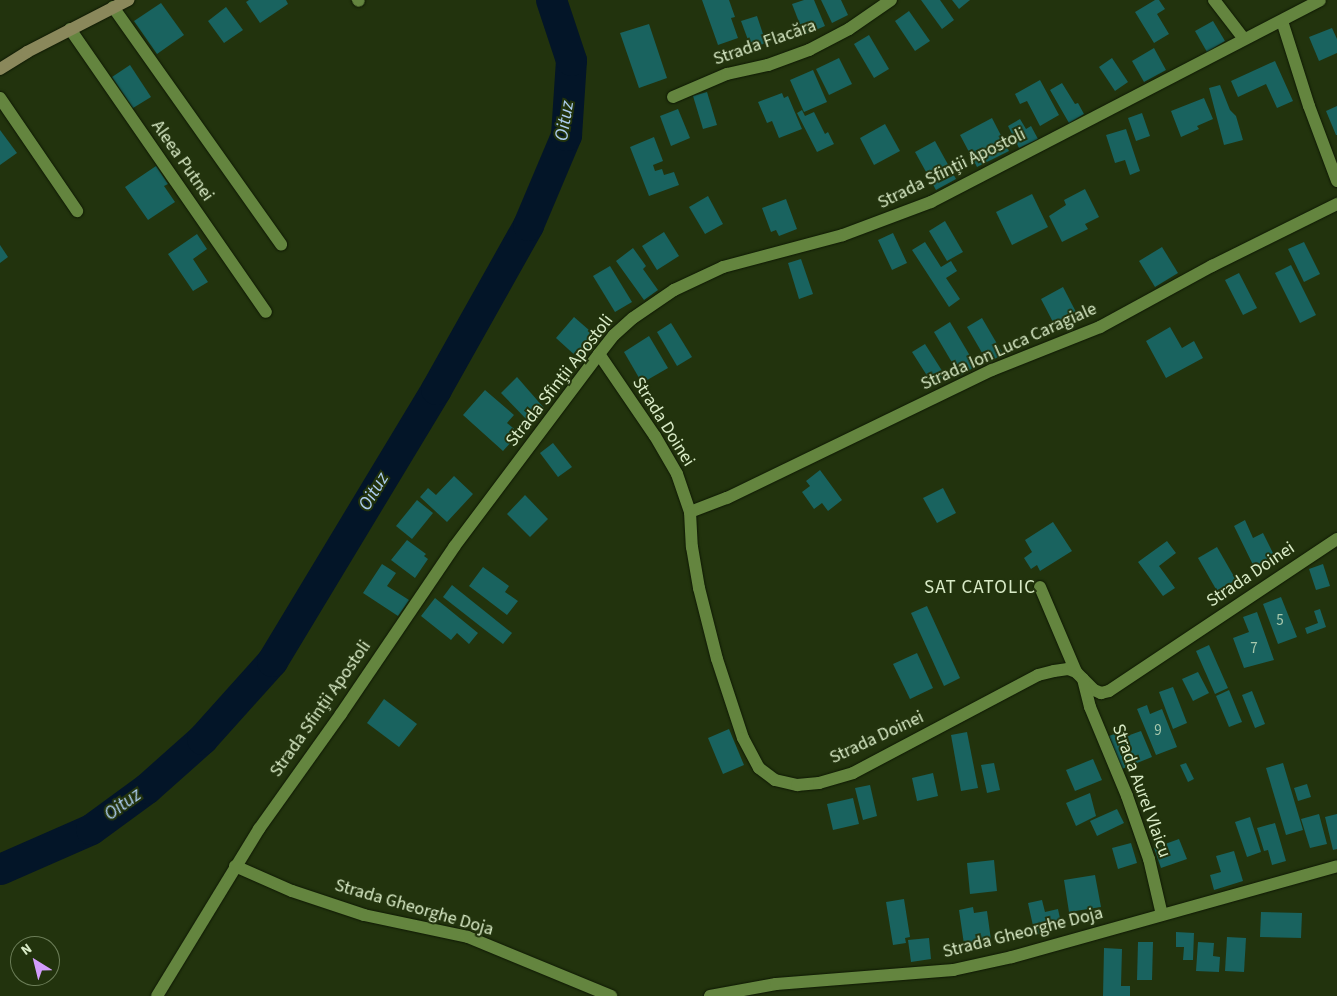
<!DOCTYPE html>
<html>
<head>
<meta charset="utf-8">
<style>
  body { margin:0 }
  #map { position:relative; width:1337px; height:996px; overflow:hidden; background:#22330d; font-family:"Source Sans 3",sans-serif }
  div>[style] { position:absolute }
  .river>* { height:31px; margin:-15.5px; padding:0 15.5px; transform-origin:15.5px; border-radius:15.5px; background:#031528 }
  .building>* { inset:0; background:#19635f }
  .roads { filter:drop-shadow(0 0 1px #0e1804) drop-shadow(0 0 1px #0e1804) }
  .street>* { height:12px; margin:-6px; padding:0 6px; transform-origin:6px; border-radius:6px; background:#64853f }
  .secondary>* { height:12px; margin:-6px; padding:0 6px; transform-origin:6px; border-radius:6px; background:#8a885b }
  span { translate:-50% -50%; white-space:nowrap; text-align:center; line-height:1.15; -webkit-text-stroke:4px #22330d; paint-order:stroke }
  .number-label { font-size:15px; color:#a9c9ad }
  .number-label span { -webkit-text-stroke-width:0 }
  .street-label { font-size:18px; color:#d9ebc7 }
  .water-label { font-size:19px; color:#adcdee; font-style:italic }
  .neighbourhood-label { font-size:19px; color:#d9ebc7; letter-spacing:1px }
  .north { position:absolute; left:10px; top:936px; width:50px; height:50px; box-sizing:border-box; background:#22330d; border:1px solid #6b7d57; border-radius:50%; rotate:324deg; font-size:14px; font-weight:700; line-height:20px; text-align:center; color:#d9ebc7 }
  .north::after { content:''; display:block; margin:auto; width:18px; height:22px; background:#d39cfc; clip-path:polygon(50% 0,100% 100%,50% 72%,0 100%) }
</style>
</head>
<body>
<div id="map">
  <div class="river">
    <div style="left:0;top:869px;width:99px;rotate:-23.7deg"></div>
    <div style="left:91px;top:829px;width:69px;rotate:-36.2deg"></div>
    <div style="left:147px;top:788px;width:74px;rotate:-41.7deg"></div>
    <div style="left:202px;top:739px;width:105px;rotate:-48.1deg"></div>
    <div style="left:272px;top:661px;width:318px;rotate:-58.9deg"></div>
    <div style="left:436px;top:389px;width:188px;rotate:-60.7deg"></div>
    <div style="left:528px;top:225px;width:98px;rotate:-67.1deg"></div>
    <div style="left:566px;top:135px;width:75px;rotate:-86.2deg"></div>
    <div style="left:571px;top:60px;width:63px;rotate:-108.4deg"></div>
  </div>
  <div class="building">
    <div style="clip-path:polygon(249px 0,286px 0,288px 4px,260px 23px,246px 2px)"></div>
    <div style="clip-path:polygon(702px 0,729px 0,735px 17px,731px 18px,738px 38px,718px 45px)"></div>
    <div style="clip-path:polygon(804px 0,814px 0,825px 26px,804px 35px,792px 4px)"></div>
    <div style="clip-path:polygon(821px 0,841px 0,848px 15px,832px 23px)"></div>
    <div style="clip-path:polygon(921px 0,940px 0,954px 20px,942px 29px)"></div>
    <div style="clip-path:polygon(952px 0,970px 0,959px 9px)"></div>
    <div style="clip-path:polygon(1155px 0,1159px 0,1165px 9px,1157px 14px,1169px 34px,1154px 43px,1135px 12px)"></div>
    <div style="clip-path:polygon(161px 3px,184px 35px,157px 54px,134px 21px)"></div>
    <div style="clip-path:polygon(226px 7px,243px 30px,224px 43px,208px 21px)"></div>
    <div style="clip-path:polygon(909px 11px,930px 41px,915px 51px,895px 21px)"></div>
    <div style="clip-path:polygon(757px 16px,766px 43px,751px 48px,741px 21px)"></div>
    <div style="clip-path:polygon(1213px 21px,1225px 41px,1207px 52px,1195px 31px)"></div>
    <div style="clip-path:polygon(649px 24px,667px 78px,639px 88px,620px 33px)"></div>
    <div style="clip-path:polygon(1332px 28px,1337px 39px,1337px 53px,1319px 61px,1309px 37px)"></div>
    <div style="clip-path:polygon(869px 35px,889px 69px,874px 78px,854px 44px)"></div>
    <div style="clip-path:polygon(1154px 48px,1166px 70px,1144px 82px,1132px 61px)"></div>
    <div style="clip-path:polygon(839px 58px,852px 84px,829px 95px,816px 69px)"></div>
    <div style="clip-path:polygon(1112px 58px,1128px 82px,1115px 91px,1099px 67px)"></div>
    <div style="clip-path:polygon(1275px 61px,1293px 101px,1277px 108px,1266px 84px,1238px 97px,1231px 81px)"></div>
    <div style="clip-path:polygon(130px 65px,151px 97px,133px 108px,112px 77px)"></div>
    <div style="clip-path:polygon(813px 70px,827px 102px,804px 112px,790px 80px)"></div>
    <div style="clip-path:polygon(1040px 80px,1059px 115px,1040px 126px,1027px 101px,1020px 104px,1015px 94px)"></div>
    <div style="clip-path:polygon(1062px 83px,1075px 104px,1078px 103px,1084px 114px,1069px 123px,1050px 90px)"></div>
    <div style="clip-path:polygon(1220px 85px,1230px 110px,1236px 116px,1243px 140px,1224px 145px,1209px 88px)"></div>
    <div style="clip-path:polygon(707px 92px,717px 125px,703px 129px,693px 96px)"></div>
    <div style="clip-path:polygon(782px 93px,784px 98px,788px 96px,802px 129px,779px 138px,772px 121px,767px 123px,758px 102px)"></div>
    <div style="clip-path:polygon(1204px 98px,1213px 119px,1197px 126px,1199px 129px,1181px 137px,1171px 111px)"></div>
    <div style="clip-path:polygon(1337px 106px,1337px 135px,1336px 135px,1326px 111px)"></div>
    <div style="clip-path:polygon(678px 109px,690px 138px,671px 146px,660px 116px)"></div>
    <div style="clip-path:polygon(802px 110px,805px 116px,814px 112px,825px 134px,828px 132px,834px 144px,817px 152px,797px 113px)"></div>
    <div style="clip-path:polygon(1142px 113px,1150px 136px,1136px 141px,1128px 118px)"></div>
    <div style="clip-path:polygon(992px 118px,1009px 151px,977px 167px,960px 135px)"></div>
    <div style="clip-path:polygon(1020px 119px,1026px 129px,1031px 126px,1038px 139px,1019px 148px,1008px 126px)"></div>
    <div style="clip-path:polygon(885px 124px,900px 151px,874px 165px,860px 138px)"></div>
    <div style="clip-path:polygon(1126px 129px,1140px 171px,1130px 175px,1125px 160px,1115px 163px,1106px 135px)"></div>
    <div style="clip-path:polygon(0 130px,17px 153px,0 165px)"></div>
    <div style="clip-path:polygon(654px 137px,663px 161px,653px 165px,655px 171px,662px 169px,664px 175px,674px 172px,679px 185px,649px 196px,630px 147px)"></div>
    <div style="clip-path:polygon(935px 141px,956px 179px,936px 190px,915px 152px)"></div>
    <div style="clip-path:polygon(156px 166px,168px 184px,164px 186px,175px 202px,148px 220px,125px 187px)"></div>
    <div style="clip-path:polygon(1085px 189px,1099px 217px,1085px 224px,1088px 229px,1062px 242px,1049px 216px,1066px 205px,1064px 200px)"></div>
    <div style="clip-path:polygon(1032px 194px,1048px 227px,1012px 245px,996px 212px)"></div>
    <div style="clip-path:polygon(708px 196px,723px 224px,705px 234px,689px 207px)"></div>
    <div style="clip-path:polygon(786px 199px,797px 229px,779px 236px,776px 230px,771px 232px,762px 208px)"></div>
    <div style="clip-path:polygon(945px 221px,963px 252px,947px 261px,929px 231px)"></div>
    <div style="clip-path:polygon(664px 232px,679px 256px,657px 270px,642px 246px)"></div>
    <div style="clip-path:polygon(893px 233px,907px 263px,892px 270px,878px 240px)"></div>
    <div style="clip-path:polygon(197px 234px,207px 249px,193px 259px,208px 282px,193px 291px,168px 254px)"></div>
    <div style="clip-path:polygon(925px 242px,941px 267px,951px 261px,957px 271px,946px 278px,960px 299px,949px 307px,912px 250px)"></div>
    <div style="clip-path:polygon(1304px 242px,1320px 274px,1304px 282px,1288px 249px)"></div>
    <div style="clip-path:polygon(0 245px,8px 257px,0 263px)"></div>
    <div style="clip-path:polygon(1162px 247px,1178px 273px,1155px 287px,1139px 261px)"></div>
    <div style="clip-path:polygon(633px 248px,646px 266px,643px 269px,658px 290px,644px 300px,616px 261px)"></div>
    <div style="clip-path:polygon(801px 259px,813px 294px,799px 299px,788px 263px)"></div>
    <div style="clip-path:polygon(1291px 265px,1316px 315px,1300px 323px,1275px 273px)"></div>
    <div style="clip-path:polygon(610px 266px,632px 302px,615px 312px,593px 276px)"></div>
    <div style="clip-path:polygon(1239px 273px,1257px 308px,1243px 315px,1225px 280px)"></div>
    <div style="clip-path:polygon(1063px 287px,1076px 312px,1054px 324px,1041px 299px)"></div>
    <div style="clip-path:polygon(574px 317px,597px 337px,578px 358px,556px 338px)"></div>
    <div style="clip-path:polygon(982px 318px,1003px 354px,988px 363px,967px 327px)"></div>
    <div style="clip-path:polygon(950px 322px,976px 366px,960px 376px,934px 332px)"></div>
    <div style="clip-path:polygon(671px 323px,692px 357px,677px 366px,657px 332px)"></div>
    <div style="clip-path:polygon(1170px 327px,1182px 348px,1194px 341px,1203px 358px,1166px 378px,1146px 341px)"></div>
    <div style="clip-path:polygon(649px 336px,668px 368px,642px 383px,624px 352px)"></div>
    <div style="clip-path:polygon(925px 344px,946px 377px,933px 385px,912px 352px)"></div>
    <div style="clip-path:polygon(517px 377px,544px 408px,529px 422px,501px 393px)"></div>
    <div style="clip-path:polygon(485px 390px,514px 415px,507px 423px,519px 433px,503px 451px,463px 415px)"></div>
    <div style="clip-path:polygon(553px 443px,572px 467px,558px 477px,540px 453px)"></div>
    <div style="clip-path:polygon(820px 470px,842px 500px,828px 511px,822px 503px,814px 509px,802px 492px,810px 486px,806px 481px)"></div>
    <div style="clip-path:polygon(454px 476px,473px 494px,447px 522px,420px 497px,428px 488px,436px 495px)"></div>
    <div style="clip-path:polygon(943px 488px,956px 513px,937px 523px,923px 498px)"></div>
    <div style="clip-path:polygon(525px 495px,548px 519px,530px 537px,507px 514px)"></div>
    <div style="clip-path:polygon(417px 500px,433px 513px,412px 539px,396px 526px)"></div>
    <div style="clip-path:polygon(1245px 520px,1253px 538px,1263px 533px,1276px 559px,1255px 569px,1234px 526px)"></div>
    <div style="clip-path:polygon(1053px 522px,1072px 551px,1040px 571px,1037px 565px,1031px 569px,1024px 558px,1032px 552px,1025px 540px)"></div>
    <div style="clip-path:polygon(407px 540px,426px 554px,424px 556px,428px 559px,415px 578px,391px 560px)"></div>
    <div style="clip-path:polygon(1167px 541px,1176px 553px,1159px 566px,1175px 588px,1163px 596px,1138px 562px)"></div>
    <div style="clip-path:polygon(1217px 547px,1236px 580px,1217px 591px,1198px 558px)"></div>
    <div style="clip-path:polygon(382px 564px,396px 573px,387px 586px,409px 600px,398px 616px,363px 593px)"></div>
    <div style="clip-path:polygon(1323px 564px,1330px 586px,1316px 590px,1309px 569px)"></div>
    <div style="clip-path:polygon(483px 567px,509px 586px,505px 592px,518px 601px,507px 615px,469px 586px)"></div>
    <div style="clip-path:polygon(452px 585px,512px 633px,503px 644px,443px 597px)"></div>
    <div style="clip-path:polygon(1281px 597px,1297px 637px,1278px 644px,1263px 604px)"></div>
    <div style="clip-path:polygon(435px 598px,478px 633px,469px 644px,457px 633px,451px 640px,421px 616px)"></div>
    <div style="clip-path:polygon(927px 606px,960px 678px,944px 686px,911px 613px)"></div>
    <div style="clip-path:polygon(1320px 609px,1326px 627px,1307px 634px,1305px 628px,1318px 623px,1314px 611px)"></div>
    <div style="clip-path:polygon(1257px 612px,1274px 660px,1244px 668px,1233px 638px,1249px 632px,1243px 617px)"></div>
    <div style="clip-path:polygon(1209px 645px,1228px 688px,1215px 694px,1196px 651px)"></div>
    <div style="clip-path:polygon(917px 653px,933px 688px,910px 699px,893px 664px)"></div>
    <div style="clip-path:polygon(1198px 672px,1209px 693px,1193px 701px,1182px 679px)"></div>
    <div style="clip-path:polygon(1173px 687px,1187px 723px,1173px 729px,1159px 692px)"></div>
    <div style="clip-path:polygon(1229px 690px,1242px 722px,1229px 727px,1216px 696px)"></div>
    <div style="clip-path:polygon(1252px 691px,1265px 724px,1255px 728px,1242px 695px)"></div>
    <div style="clip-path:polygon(384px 699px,417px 724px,399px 747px,367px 723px)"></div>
    <div style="clip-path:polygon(1147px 705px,1150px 714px,1162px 709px,1177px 747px,1156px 755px,1137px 709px)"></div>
    <div style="clip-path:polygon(729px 729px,744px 765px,723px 774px,708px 738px)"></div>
    <div style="clip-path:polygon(1125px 730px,1127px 736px,1141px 731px,1152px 757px,1122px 769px,1109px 736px)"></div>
    <div style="clip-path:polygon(967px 732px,978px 788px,961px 791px,951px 735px)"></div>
    <div style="clip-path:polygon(1093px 759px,1102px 780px,1075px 791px,1066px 770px)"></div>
    <div style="clip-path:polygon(994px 763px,1000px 790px,987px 793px,981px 765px)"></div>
    <div style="clip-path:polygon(1186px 763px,1194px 779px,1188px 782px,1180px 765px)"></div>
    <div style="clip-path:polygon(1283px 763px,1303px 830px,1286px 835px,1266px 768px)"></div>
    <div style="clip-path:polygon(933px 773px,938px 796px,917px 801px,912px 778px)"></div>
    <div style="clip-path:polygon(1307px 784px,1311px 797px,1298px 801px,1294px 788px)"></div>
    <div style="clip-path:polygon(870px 785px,877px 816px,863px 820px,855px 788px)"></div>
    <div style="clip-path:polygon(1090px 793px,1096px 816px,1076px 826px,1066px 803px)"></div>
    <div style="clip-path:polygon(853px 798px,859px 824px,833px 830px,827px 804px)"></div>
    <div style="clip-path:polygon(1117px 809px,1124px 823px,1097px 836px,1090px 821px)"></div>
    <div style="clip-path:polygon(1319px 814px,1327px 844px,1310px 848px,1301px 819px)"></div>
    <div style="clip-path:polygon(1337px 814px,1337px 849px,1333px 850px,1325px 817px)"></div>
    <div style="clip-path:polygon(1250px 817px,1261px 852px,1247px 857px,1235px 822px)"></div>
    <div style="clip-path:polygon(1275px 823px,1286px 861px,1272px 865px,1268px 850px,1264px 851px,1257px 828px)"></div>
    <div style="clip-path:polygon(1179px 839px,1187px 859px,1161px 868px,1154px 848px)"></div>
    <div style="clip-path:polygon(1131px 843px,1137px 863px,1118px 869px,1112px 848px)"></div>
    <div style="clip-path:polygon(1234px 851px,1243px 881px,1214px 890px,1210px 875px,1221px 872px,1216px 856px)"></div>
    <div style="clip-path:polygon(994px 860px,997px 891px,970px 894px,967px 863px)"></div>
    <div style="clip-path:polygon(1095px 875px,1101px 907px,1069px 912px,1064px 880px)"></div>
    <div style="clip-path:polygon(904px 899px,910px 937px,905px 938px,906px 943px,893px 945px,886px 902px)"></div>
    <div style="clip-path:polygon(1042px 900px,1045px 912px,1058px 909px,1062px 928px,1035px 935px,1028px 903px)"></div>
    <div style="clip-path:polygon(973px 907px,974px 913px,987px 911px,991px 940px,987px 941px,988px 948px,965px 951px,959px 910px)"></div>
    <div style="clip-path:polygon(1261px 912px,1302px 913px,1301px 938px,1260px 937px)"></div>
    <div style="clip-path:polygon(1176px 932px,1194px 933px,1193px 960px,1183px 960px,1184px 947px,1176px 947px)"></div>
    <div style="clip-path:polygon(1227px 937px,1246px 938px,1244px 972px,1225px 971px)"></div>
    <div style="clip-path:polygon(929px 938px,931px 959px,911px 962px,908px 940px)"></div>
    <div style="clip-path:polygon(1138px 942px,1153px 942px,1152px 980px,1137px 980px)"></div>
    <div style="clip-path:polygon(1198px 942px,1214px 943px,1213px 956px,1220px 957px,1219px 972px,1196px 971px)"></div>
    <div style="clip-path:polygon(1104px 948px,1122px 949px,1121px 986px,1130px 986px,1130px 996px,1103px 996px)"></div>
  </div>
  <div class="roads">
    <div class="street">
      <div style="left:358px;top:0;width:1px;rotate:45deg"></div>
      <div style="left:1214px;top:0;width:49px;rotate:52.4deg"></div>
      <div style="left:113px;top:7px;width:291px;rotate:54.7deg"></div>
      <div style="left:1282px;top:21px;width:89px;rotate:72.4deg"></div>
      <div style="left:1309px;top:106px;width:80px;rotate:69.5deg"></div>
      <div style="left:70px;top:29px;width:344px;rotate:55.3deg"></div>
      <div style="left:673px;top:97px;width:59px;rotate:-23.1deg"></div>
      <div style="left:727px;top:74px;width:42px;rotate:-12.4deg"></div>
      <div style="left:768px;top:65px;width:44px;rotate:-20.1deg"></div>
      <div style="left:809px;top:50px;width:45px;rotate:-27.7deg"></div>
      <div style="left:849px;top:29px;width:51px;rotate:-34.6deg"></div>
      <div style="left:0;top:98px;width:137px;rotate:55.7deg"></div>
      <div style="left:599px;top:354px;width:99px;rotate:55.7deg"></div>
      <div style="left:655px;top:436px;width:44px;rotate:59.9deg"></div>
      <div style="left:677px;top:474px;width:40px;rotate:71.1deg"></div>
      <div style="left:690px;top:512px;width:35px;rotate:87deg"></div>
      <div style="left:692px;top:547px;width:42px;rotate:80.3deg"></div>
      <div style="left:699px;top:588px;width:73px;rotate:75.8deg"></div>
      <div style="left:717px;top:659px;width:83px;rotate:71.8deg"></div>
      <div style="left:743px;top:738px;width:34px;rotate:62deg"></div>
      <div style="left:759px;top:768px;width:20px;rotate:37deg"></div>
      <div style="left:775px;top:780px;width:23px;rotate:13deg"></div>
      <div style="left:797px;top:785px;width:22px;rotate:-5deg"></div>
      <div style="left:819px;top:783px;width:35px;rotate:-16deg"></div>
      <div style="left:853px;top:773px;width:209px;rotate:-27.9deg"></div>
      <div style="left:1038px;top:675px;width:16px;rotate:-14deg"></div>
      <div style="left:1054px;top:671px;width:14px;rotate:-8deg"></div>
      <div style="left:1068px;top:669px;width:9px;rotate:21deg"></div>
      <div style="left:1076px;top:672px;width:25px;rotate:45deg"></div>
      <div style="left:1094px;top:690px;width:8px;rotate:23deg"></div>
      <div style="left:1101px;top:693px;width:8px;rotate:-14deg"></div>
      <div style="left:1109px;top:691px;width:274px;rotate:-33.7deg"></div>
      <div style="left:690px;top:512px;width:40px;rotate:-21deg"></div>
      <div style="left:727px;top:498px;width:294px;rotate:-25.8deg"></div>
      <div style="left:992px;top:370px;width:116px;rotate:-21.7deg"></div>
      <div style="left:1100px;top:327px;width:128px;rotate:-28.6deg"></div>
      <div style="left:1212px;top:266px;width:140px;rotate:-26.4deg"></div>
      <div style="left:1040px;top:587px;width:92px;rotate:67deg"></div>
      <div style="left:1083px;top:679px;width:29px;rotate:76deg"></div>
      <div style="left:1090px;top:707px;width:96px;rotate:67.4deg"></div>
      <div style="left:1127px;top:796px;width:67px;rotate:70.8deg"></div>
      <div style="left:1149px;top:859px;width:57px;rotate:76.9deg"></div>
      <div style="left:235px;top:866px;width:62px;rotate:23.7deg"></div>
      <div style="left:292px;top:891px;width:76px;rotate:18.4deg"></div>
      <div style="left:364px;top:915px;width:106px;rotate:11.9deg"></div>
      <div style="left:468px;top:937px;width:155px;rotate:22.4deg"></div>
      <div style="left:157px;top:996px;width:196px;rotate:-58.6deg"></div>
      <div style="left:259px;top:829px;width:141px;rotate:-54.5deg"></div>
      <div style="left:341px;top:714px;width:202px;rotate:-55.9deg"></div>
      <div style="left:454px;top:547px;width:241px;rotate:-53.1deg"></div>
      <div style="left:599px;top:354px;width:24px;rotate:-52deg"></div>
      <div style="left:614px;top:335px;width:25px;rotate:-42deg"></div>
      <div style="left:633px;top:318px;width:50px;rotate:-34.3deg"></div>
      <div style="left:674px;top:290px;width:54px;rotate:-25.1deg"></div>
      <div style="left:723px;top:267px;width:124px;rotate:-14.9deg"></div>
      <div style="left:843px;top:235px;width:94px;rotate:-20.6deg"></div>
      <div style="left:931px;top:202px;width:438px;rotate:-27.4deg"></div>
      <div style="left:710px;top:996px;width:67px;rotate:-10.3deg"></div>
      <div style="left:776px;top:984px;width:178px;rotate:-4.5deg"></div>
      <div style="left:953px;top:970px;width:60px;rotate:-12.4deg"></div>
      <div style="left:1012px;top:957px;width:337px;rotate:-15.6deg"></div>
    </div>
    <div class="secondary">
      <div style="left:0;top:69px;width:32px;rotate:-32deg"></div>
      <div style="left:27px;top:52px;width:114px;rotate:-27.2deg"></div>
    </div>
  </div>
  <div class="number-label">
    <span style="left:1280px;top:621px">5</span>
    <span style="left:1254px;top:649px">7</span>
    <span style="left:1158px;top:731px">9</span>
  </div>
  <div class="street-label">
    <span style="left:765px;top:43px;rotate:-19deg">Strada Flacăra</span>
    <span style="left:182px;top:161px;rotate:55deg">Aleea Putnei</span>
    <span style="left:952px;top:169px;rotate:-26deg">Strada Sfinții Apostoli</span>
    <span style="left:1009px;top:347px;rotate:-24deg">Strada Ion Luca Caragiale</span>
    <span style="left:560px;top:381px;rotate:-52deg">Strada Sfinții Apostoli</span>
    <span style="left:663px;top:422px;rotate:58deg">Strada Doinei</span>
    <span style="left:1251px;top:575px;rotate:-34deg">Strada Doinei</span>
    <span style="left:321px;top:709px;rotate:-55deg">Strada Sfinții Apostoli</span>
    <span style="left:877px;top:738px;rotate:-25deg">Strada Doinei</span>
    <span style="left:1141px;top:791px;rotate:70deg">Strada Aurel Vlaicu</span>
    <span style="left:414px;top:908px;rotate:16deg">Strada Gheorghe Doja</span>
    <span style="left:1023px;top:933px;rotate:-14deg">Strada Gheorghe Doja</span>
  </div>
  <div class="water-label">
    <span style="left:565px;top:121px;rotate:-81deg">Oituz</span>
    <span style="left:374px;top:492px;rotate:-59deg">Oituz</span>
    <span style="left:123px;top:805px;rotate:-36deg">Oituz</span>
  </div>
  <div class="neighbourhood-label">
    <span style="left:980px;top:588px">SAT CATOLIC</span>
  </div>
  <div class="north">N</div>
</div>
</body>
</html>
